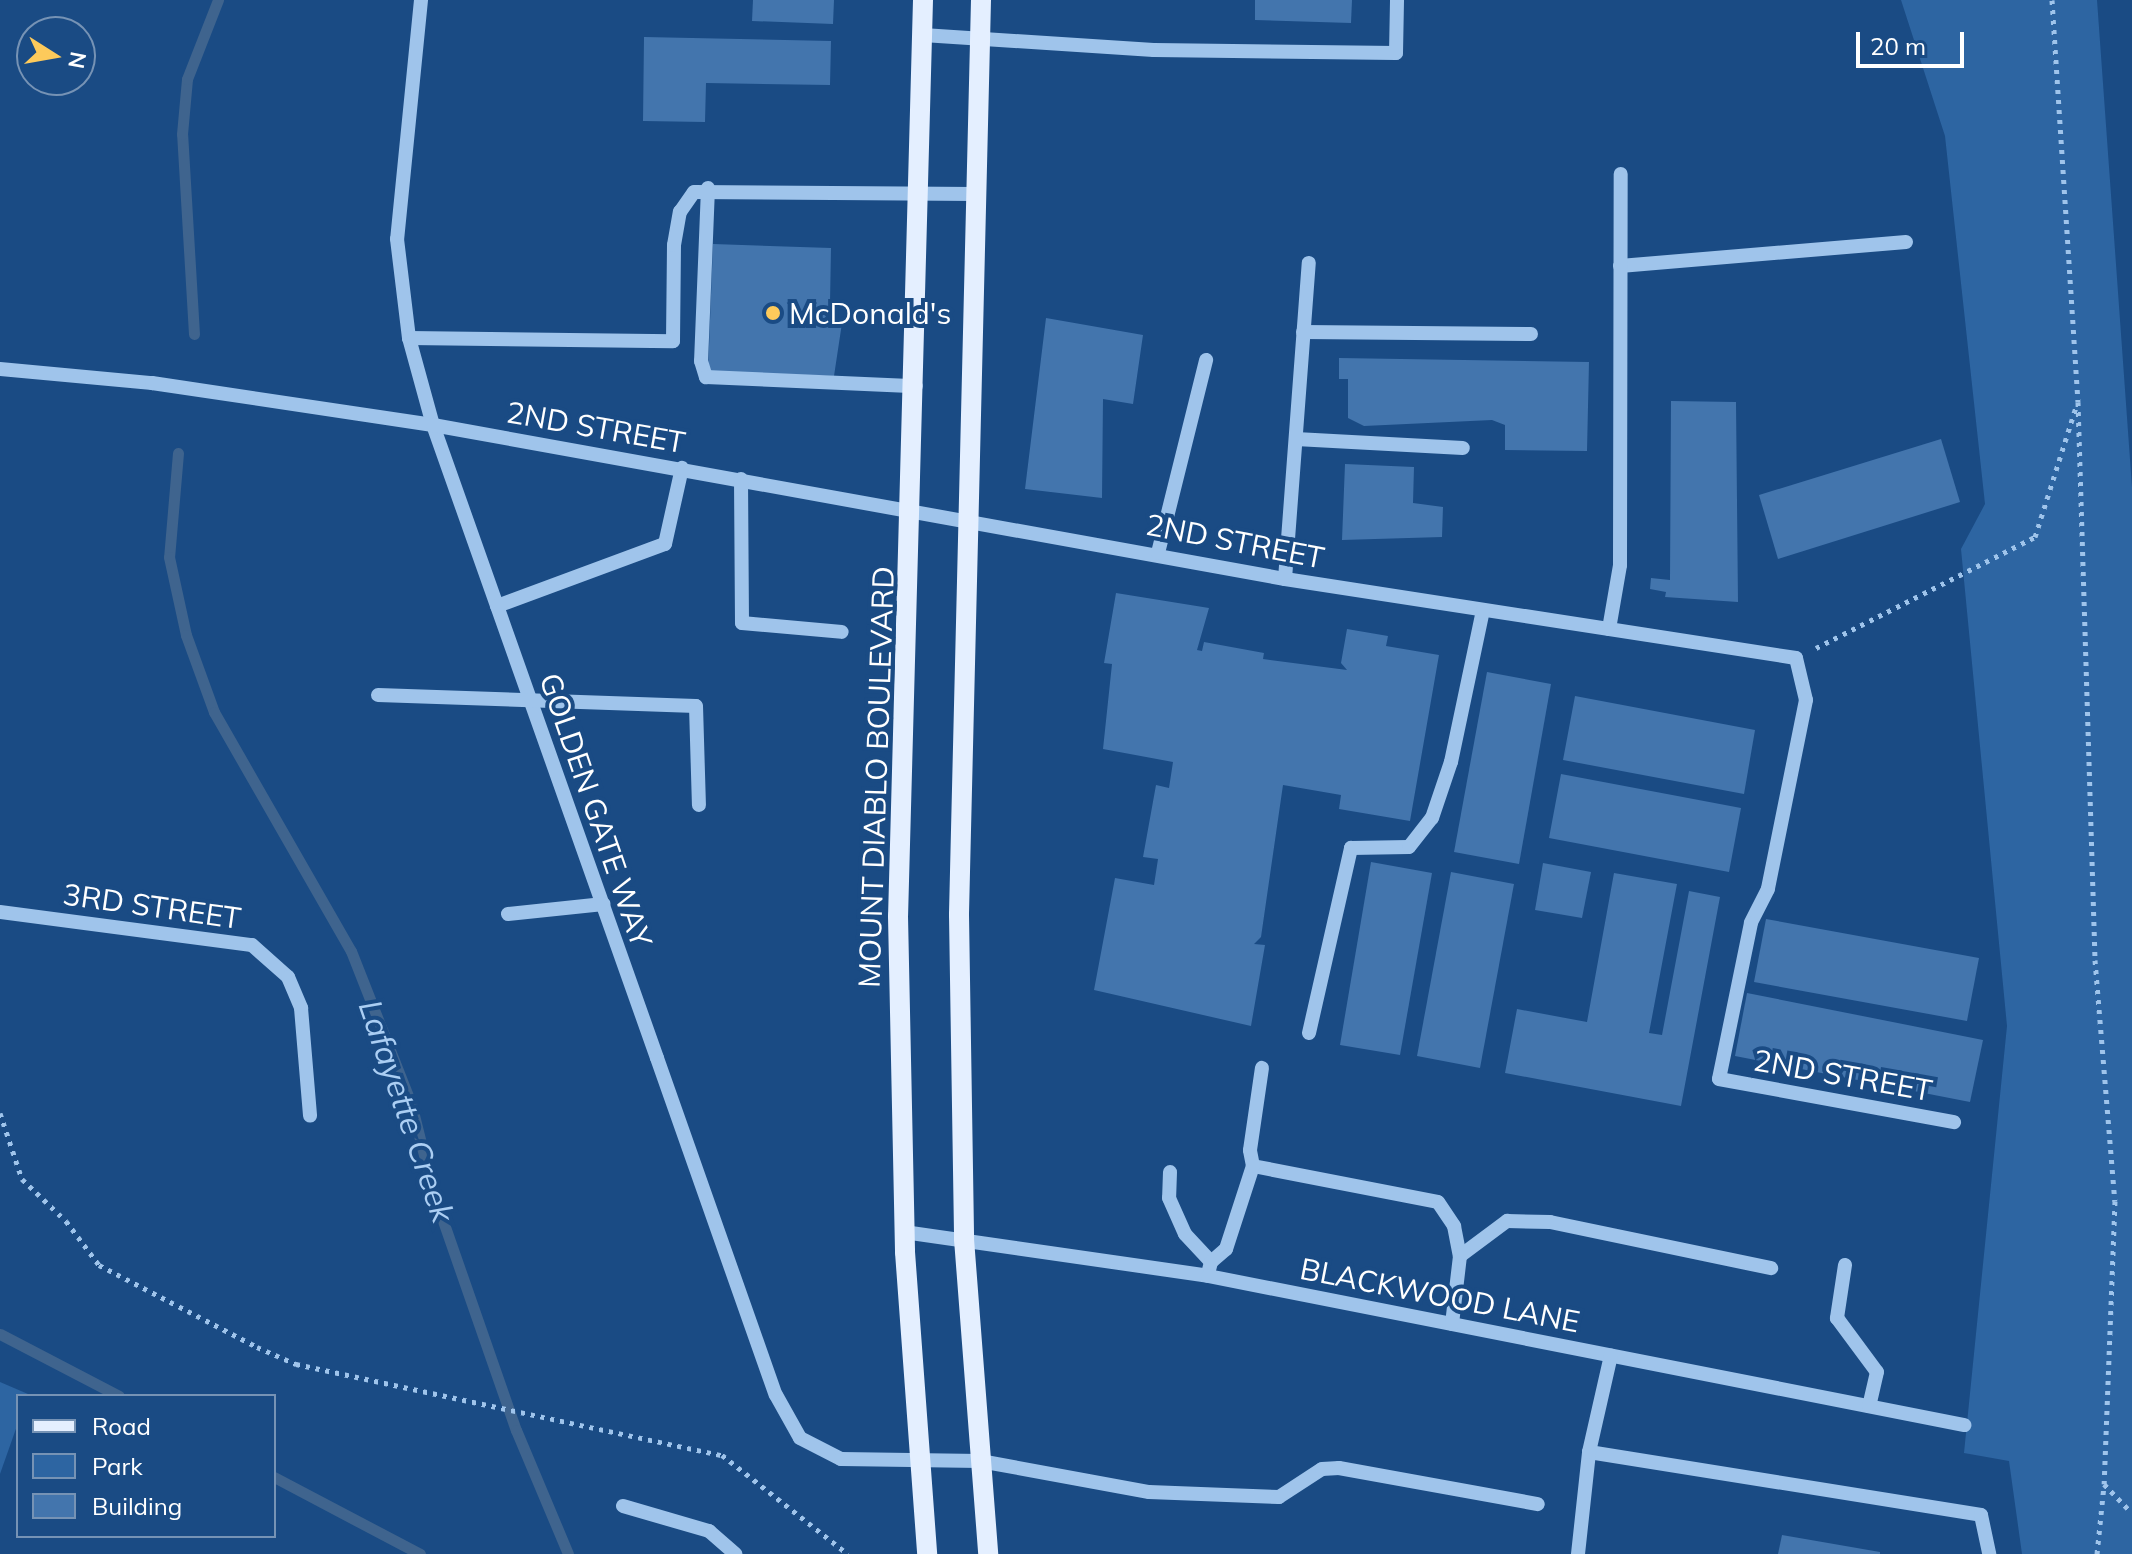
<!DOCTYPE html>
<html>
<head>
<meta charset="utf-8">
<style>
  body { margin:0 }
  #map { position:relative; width:2132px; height:1554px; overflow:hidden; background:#1a4b84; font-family:Mulish,sans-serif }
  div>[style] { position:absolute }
  .green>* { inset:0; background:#2d65a2 }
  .stream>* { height:11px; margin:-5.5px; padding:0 5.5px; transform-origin:5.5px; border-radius:5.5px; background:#3f648e }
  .building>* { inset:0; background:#4375ad }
  .path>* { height:5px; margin-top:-2.5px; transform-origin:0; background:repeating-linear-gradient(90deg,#9fc4eb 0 4px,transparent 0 10px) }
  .minor>* { height:14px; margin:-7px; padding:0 7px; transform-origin:7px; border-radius:7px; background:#9fc4eb }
  .major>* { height:20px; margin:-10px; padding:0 10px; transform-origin:10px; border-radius:10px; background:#e4efff }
  .dots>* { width:22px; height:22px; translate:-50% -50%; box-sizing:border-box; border:4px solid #1a4b84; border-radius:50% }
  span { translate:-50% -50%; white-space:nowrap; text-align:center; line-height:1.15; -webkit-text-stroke:8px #1a4b84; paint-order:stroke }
  .poi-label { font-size:30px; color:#fff }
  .left { translate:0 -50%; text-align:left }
  .street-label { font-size:30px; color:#fff }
  .water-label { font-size:32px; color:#abcef3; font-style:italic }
  .legend { position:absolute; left:16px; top:1394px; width:260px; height:144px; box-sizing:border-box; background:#1a4b84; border:2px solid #7693b5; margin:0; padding:10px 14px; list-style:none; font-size:24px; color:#fff }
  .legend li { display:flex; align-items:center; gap:16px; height:40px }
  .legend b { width:40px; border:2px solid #7693b5 }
  .north { position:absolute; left:16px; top:16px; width:80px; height:80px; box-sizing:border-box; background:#1a4b84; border:2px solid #7693b5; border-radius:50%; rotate:101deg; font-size:22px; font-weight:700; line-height:32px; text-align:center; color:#fff }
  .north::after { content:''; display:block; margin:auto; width:28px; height:36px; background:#fdca5b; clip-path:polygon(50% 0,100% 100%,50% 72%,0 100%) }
  .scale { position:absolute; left:1856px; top:32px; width:108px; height:36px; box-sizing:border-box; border:4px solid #fff; border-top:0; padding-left:10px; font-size:24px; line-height:28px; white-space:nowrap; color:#fff; -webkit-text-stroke:6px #1a4b84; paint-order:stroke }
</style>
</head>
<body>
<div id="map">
  <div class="green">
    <div style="clip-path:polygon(1901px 0,2097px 0,2132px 487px,2132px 1554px,2022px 1554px,2009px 1461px,1964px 1453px,2007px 1026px,1961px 549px,1985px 504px,1945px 136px)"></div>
    <div style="clip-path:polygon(0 1382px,28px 1394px,18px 1396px,18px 1423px,0 1474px)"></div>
  </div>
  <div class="stream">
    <div style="left:194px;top:334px;width:200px;rotate:-93.4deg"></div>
    <div style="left:182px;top:134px;width:55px;rotate:-84.8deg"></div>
    <div style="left:187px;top:79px;width:85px;rotate:-68.6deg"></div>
    <div style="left:178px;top:453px;width:104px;rotate:94.9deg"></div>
    <div style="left:169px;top:557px;width:80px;rotate:77.7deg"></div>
    <div style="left:186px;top:635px;width:82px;rotate:70deg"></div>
    <div style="left:214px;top:712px;width:275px;rotate:60.2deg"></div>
    <div style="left:351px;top:951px;width:163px;rotate:68.5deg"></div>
    <div style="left:411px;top:1103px;width:95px;rotate:76deg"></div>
    <div style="left:434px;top:1195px;width:249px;rotate:70.8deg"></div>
    <div style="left:516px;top:1430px;width:134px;rotate:67.2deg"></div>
    <div style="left:0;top:1334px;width:134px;rotate:27.5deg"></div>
    <div style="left:274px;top:1477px;width:165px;rotate:27.8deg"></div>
  </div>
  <div class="building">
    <div style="clip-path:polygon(753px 0,834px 0,833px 24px,752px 21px)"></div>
    <div style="clip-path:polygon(1255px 0,1352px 0,1351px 23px,1255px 20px)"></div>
    <div style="clip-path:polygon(644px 37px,831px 41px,830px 85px,706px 83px,705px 122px,643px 121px)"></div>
    <div style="clip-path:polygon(713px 244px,831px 248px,830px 303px,837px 303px,836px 323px,842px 323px,834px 376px,708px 372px)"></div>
    <div style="clip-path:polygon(1046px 318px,1143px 335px,1133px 404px,1103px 399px,1102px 498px,1025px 489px)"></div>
    <div style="clip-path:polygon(1339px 358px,1589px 362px,1587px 451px,1505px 450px,1505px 425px,1492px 420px,1364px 426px,1348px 418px,1348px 379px,1339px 379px)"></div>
    <div style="clip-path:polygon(1671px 401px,1736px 402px,1738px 602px,1665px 597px,1666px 592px,1650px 589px,1651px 578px,1670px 580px)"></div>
    <div style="clip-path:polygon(1941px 439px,1960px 502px,1778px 559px,1759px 495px)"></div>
    <div style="clip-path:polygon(1345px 464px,1414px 467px,1413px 503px,1443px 507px,1442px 537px,1342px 540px)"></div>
    <div style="clip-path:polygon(1116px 593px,1209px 608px,1197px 650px,1202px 651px,1204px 642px,1264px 653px,1263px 659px,1347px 670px,1341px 663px,1347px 629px,1388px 636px,1386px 646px,1439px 655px,1410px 821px,1339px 809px,1341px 795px,1283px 785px,1261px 937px,1254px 944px,1265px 945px,1251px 1026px,1094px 990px,1115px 878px,1154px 885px,1158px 859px,1143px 857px,1156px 785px,1169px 788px,1173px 762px,1103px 749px,1112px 664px,1104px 663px)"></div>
    <div style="clip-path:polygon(1487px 672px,1551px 684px,1519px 864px,1454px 852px)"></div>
    <div style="clip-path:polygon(1575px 696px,1755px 730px,1744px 794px,1563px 760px)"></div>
    <div style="clip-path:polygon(1561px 774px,1741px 808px,1729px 872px,1549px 838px)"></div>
    <div style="clip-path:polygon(1371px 862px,1432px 873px,1400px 1055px,1340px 1045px)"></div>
    <div style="clip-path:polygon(1543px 863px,1591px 872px,1582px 918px,1535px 910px)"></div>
    <div style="clip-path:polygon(1451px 872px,1514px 884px,1480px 1068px,1417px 1056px)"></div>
    <div style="clip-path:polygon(1614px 873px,1677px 884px,1649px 1033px,1662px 1035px,1689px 891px,1720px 897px,1681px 1106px,1505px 1073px,1517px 1009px,1587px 1022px)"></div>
    <div style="clip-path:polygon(1766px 919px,1979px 958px,1967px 1021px,1754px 982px)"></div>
    <div style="clip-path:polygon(1747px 993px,1983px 1040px,1970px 1102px,1735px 1056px)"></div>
    <div style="clip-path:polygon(1782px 1535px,1880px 1552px,1880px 1554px,1778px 1554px)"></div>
  </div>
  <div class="path">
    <div style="left:2052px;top:0;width:403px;rotate:86.3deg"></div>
    <div style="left:2078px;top:402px;width:558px;rotate:88.25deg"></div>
    <div style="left:2095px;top:960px;width:242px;rotate:85.3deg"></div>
    <div style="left:2115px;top:1201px;width:283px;rotate:92.2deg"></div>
    <div style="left:2104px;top:1484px;width:40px;rotate:46deg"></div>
    <div style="left:1816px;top:648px;width:246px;rotate:-26.9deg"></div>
    <div style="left:2035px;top:537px;width:136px;rotate:-72.5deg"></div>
    <div style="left:0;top:1113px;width:70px;rotate:71.6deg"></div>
    <div style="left:22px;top:1179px;width:61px;rotate:43.7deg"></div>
    <div style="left:66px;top:1221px;width:55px;rotate:53.1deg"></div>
    <div style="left:99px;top:1265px;width:178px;rotate:27.4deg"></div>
    <div style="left:257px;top:1347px;width:43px;rotate:23.6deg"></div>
    <div style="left:296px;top:1364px;width:436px;rotate:12.1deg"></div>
    <div style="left:722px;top:1455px;width:160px;rotate:38.2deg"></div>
    <div style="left:2097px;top:1554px;width:69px;rotate:-84.2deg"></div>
  </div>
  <div class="minor">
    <div style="left:421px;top:0;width:240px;rotate:95.7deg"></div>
    <div style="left:397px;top:239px;width:100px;rotate:83.1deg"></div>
    <div style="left:409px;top:338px;width:90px;rotate:74.6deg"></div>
    <div style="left:433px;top:425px;width:671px;rotate:70.51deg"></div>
    <div style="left:657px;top:1058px;width:357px;rotate:70.6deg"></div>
    <div style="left:776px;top:1395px;width:49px;rotate:60.8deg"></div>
    <div style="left:800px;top:1438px;width:46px;rotate:27.1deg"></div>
    <div style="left:841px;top:1459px;width:139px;rotate:0.8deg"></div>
    <div style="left:980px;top:1461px;width:172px;rotate:10.4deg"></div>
    <div style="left:1149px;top:1492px;width:130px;rotate:2.2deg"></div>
    <div style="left:1279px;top:1497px;width:51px;rotate:-33.1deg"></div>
    <div style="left:1322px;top:1469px;width:17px;rotate:-3deg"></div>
    <div style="left:1339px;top:1468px;width:202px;rotate:10.3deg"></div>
    <div style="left:923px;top:35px;width:231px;rotate:3.7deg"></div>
    <div style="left:1154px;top:50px;width:242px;rotate:0.7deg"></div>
    <div style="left:1396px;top:53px;width:53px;rotate:-88.9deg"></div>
    <div style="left:708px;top:188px;width:173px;rotate:92.3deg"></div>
    <div style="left:701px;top:361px;width:17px;rotate:73deg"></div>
    <div style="left:706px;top:377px;width:210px;rotate:2.5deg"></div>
    <div style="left:1620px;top:266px;width:287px;rotate:-4.8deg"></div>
    <div style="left:1303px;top:332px;width:228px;rotate:0.5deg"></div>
    <div style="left:409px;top:338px;width:264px;rotate:0.7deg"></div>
    <div style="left:673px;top:341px;width:96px;rotate:-89.4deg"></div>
    <div style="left:674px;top:245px;width:34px;rotate:-80deg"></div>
    <div style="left:680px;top:212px;width:24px;rotate:-55deg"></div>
    <div style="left:694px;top:192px;width:281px;rotate:0.4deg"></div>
    <div style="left:0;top:369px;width:153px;rotate:5.3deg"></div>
    <div style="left:152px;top:383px;width:284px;rotate:8.5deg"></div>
    <div style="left:433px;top:425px;width:866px;rotate:10.25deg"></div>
    <div style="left:1285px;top:579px;width:517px;rotate:8.79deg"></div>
    <div style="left:1796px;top:658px;width:43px;rotate:76.6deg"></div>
    <div style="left:1806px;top:700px;width:193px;rotate:101.4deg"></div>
    <div style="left:1768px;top:889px;width:38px;rotate:117deg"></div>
    <div style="left:1751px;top:923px;width:159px;rotate:101.6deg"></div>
    <div style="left:1719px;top:1079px;width:239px;rotate:10.4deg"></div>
    <div style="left:1296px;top:439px;width:167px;rotate:3.1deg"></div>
    <div style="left:741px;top:479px;width:144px;rotate:89.6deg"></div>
    <div style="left:742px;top:623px;width:100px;rotate:5.1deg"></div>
    <div style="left:1158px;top:553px;width:199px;rotate:-76deg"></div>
    <div style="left:1285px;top:579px;width:317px;rotate:-85.7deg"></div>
    <div style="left:497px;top:606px;width:179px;rotate:-20.3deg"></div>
    <div style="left:665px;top:544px;width:78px;rotate:-77.4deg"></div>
    <div style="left:1609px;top:629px;width:65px;rotate:-80.2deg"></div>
    <div style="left:1620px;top:565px;width:391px;rotate:-89.9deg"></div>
    <div style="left:378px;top:695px;width:318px;rotate:2deg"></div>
    <div style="left:696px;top:706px;width:99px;rotate:88.3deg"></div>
    <div style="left:0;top:912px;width:254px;rotate:7.5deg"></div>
    <div style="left:252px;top:945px;width:48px;rotate:41.6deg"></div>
    <div style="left:288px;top:977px;width:34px;rotate:67deg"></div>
    <div style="left:301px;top:1008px;width:108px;rotate:85.2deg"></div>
    <div style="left:508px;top:914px;width:96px;rotate:-6deg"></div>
    <div style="left:1309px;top:1033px;width:190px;rotate:-77.2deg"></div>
    <div style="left:1351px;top:848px;width:58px;rotate:-1deg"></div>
    <div style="left:1409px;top:847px;width:37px;rotate:-52deg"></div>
    <div style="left:1432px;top:818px;width:59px;rotate:-71.3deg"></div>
    <div style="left:1451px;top:762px;width:155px;rotate:-78.1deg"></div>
    <div style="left:1253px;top:1166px;width:188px;rotate:11deg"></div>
    <div style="left:1438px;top:1202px;width:29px;rotate:56deg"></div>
    <div style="left:1454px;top:1226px;width:31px;rotate:79deg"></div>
    <div style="left:1170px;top:1172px;width:26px;rotate:92deg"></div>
    <div style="left:1169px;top:1198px;width:39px;rotate:66deg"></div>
    <div style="left:1185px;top:1234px;width:38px;rotate:47deg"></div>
    <div style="left:1211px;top:1262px;width:8px;rotate:104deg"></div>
    <div style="left:904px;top:1232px;width:307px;rotate:8.2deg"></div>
    <div style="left:1208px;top:1276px;width:771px;rotate:11.15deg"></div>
    <div style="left:1211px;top:1262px;width:20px;rotate:-41deg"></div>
    <div style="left:1226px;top:1249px;width:87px;rotate:-72deg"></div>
    <div style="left:1253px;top:1166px;width:16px;rotate:-101deg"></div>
    <div style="left:1250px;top:1150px;width:83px;rotate:-81.7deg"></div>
    <div style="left:1845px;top:1265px;width:54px;rotate:98.6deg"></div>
    <div style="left:1837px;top:1318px;width:67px;rotate:53.5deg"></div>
    <div style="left:1877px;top:1372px;width:35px;rotate:103deg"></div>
    <div style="left:1452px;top:1324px;width:68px;rotate:-83.3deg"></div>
    <div style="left:1460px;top:1256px;width:59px;rotate:-36.7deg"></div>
    <div style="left:1507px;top:1221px;width:43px;rotate:1.3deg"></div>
    <div style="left:1550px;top:1222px;width:226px;rotate:11.8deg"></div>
    <div style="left:1589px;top:1452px;width:397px;rotate:9.1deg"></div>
    <div style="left:1981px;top:1515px;width:40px;rotate:78deg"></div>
    <div style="left:623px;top:1506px;width:90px;rotate:16.2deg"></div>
    <div style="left:709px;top:1531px;width:35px;rotate:41deg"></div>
    <div style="left:1578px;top:1554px;width:103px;rotate:-83.8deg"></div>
    <div style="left:1589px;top:1452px;width:99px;rotate:-77.2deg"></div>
  </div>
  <div class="major">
    <div style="left:923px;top:0;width:916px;rotate:91.56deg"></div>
    <div style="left:898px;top:916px;width:336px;rotate:88.8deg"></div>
    <div style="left:905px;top:1252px;width:303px;rotate:85.8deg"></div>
    <div style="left:981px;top:0;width:915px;rotate:91.38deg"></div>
    <div style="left:959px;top:915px;width:324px;rotate:89.1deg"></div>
    <div style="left:964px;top:1239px;width:316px;rotate:85.6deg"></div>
  </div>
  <div class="dots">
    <div style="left:773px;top:313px;background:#fdca5b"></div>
  </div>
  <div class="poi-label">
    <span class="left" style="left:789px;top:313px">McDonald's</span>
  </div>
  <div class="street-label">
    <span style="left:596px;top:427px;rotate:10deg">2ND STREET</span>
    <span style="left:1235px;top:541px;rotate:11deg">2ND STREET</span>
    <span style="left:876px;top:777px;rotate:-88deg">MOUNT DIABLO BOULEVARD</span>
    <span style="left:596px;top:810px;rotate:71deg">GOLDEN GATE WAY</span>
    <span style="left:152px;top:906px;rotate:8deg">3RD STREET</span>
    <span style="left:1843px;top:1075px;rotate:10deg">2ND STREET</span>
    <span style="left:1440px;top:1295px;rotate:11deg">BLACKWOOD LANE</span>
  </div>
  <div class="water-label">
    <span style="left:407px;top:1111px;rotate:71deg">Lafayette Creek</span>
  </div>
  <ul class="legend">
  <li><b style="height:10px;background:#e4efff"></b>Road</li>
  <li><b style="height:22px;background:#2d65a2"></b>Park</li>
  <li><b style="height:22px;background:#4375ad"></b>Building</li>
  </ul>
  <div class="north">N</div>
  <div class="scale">20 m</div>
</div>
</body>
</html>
